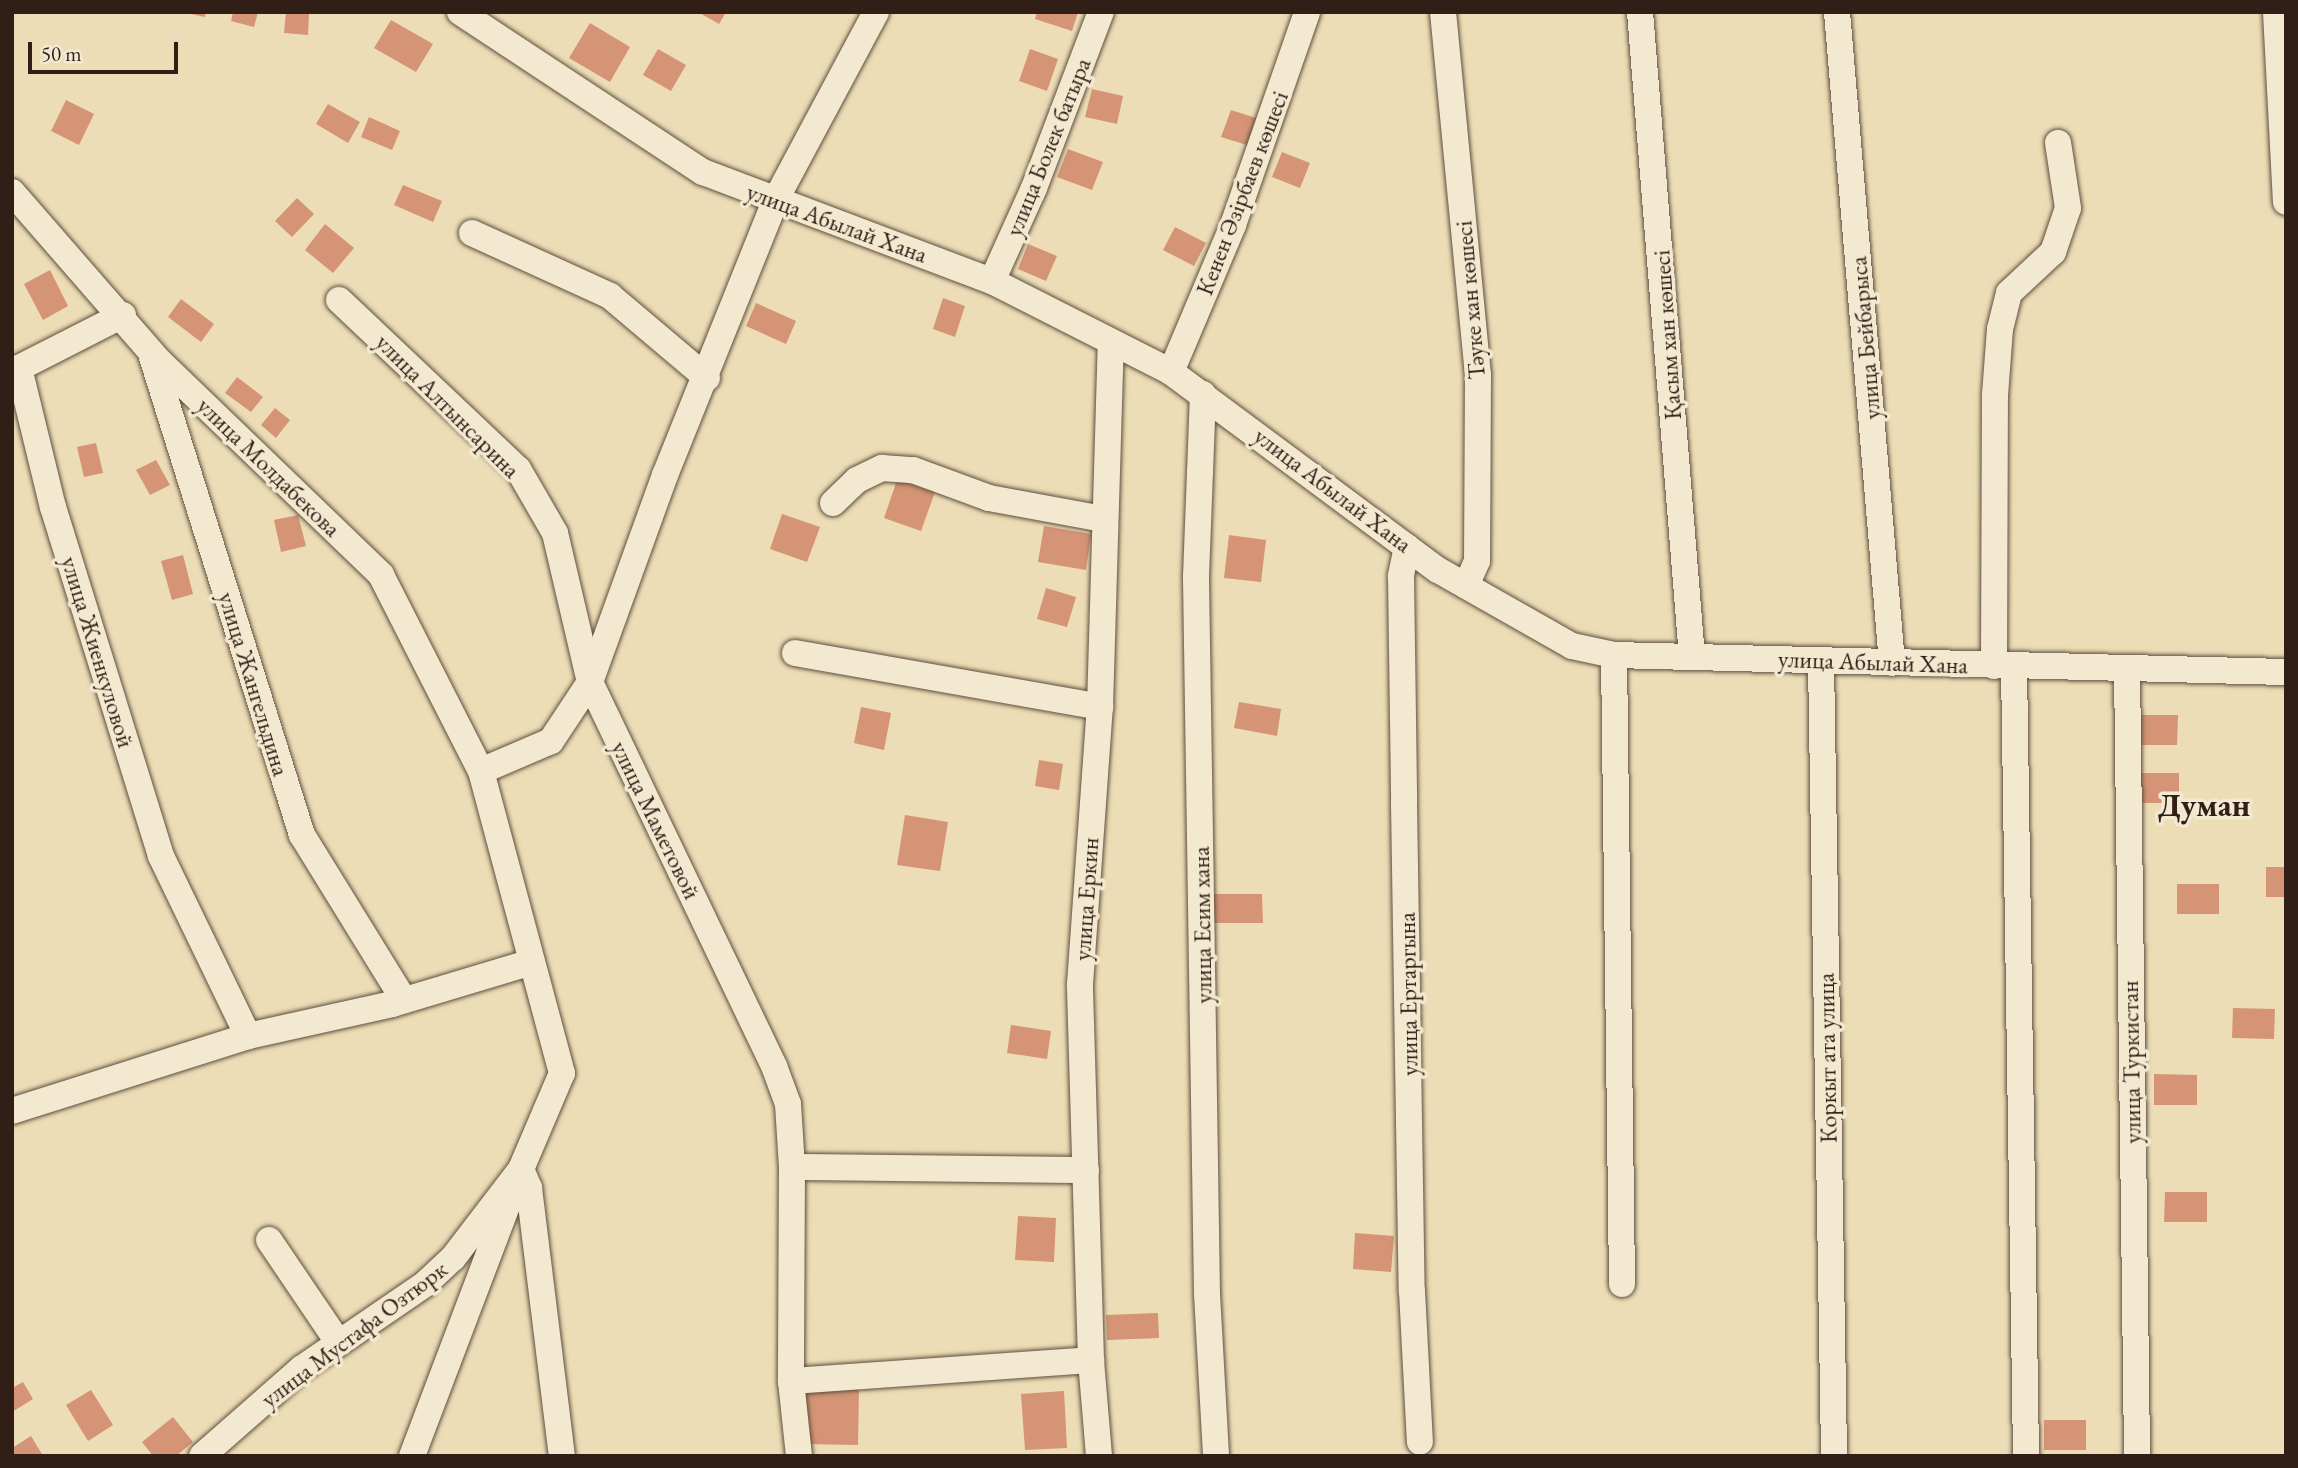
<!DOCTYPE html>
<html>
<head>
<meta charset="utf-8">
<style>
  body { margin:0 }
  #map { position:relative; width:2298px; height:1468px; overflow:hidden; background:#ecddb6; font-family:"EB Garamond",serif }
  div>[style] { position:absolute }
  .building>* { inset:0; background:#d49475 }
  .roads { filter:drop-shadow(0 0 2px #5f4e3f) drop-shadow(0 0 2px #5f4e3f) }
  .minor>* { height:26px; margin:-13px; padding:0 13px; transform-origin:13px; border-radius:13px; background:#f3e9d0 }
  span { translate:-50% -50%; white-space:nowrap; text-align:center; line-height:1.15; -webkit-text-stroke:7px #f3e9d0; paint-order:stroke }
  .street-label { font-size:24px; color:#301e17 }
  .district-label { font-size:32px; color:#301e17; font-weight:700 }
  .frame { position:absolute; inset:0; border:14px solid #301e17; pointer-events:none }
  .scale { position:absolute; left:28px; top:42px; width:150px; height:32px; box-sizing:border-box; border:4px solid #301e17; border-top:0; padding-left:9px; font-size:21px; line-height:24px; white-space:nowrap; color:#301e17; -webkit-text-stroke:5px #f3e9d0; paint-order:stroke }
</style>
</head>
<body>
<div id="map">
  <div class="building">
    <div style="clip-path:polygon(181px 12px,206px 12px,205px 17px)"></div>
    <div style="clip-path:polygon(233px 12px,258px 12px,254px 27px,231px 21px)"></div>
    <div style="clip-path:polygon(286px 12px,309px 12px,308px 35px,284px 33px)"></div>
    <div style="clip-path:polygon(698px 12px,726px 12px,719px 24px)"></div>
    <div style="clip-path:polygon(1037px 12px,1078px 12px,1072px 31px,1035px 19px)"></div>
    <div style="clip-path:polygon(391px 20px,433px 44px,416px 72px,374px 48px)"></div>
    <div style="clip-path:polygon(590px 23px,630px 47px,610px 82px,569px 58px)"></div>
    <div style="clip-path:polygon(658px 49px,686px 65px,671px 91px,643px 75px)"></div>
    <div style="clip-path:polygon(1030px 49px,1058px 59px,1047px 91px,1019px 81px)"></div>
    <div style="clip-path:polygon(1092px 89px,1123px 96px,1117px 124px,1085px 117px)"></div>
    <div style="clip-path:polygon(66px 100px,94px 114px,79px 145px,51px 131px)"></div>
    <div style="clip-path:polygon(328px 104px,360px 122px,348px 143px,316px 124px)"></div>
    <div style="clip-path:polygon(1231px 110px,1259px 119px,1250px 146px,1221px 137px)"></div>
    <div style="clip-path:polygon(369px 117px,400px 131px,392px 150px,361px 137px)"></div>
    <div style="clip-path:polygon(1068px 149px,1103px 162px,1092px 190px,1057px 177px)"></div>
    <div style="clip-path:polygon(1282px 152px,1310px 163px,1300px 188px,1272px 177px)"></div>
    <div style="clip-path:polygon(403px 185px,442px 201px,433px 222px,394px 205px)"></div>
    <div style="clip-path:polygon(297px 198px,314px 214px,292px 237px,275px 221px)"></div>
    <div style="clip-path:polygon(325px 224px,354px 248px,333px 273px,305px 250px)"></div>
    <div style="clip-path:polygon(1175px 227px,1206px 243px,1194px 266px,1163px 250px)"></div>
    <div style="clip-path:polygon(1028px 244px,1057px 256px,1046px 281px,1018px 269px)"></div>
    <div style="clip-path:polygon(50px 270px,68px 306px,43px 320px,24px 284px)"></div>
    <div style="clip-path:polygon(943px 298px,965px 306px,955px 337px,933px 329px)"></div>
    <div style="clip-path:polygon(181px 299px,214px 324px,201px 342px,168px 317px)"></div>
    <div style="clip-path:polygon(756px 303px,796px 321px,786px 344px,746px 326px)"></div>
    <div style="clip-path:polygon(237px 377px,263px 397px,251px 412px,225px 393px)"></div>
    <div style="clip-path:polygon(275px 408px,290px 420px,276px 438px,261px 425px)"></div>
    <div style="clip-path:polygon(96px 443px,103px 473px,84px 477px,77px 447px)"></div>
    <div style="clip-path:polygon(156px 460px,170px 485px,150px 495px,136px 470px)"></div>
    <div style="clip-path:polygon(897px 480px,935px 492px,921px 531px,884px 518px)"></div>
    <div style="clip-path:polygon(782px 514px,820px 527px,807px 562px,770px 549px)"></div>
    <div style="clip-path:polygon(298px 515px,306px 546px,281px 552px,274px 520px)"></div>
    <div style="clip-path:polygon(1044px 526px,1091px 534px,1086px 570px,1038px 562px)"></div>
    <div style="clip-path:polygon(1229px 535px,1266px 540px,1261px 582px,1224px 578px)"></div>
    <div style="clip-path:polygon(183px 555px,193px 594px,172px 600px,161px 561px)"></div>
    <div style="clip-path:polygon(1046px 588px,1076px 597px,1067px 627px,1037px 619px)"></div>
    <div style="clip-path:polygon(1239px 702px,1281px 709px,1277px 736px,1234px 728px)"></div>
    <div style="clip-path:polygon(861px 707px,891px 713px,884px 750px,854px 743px)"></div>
    <div style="clip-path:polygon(2135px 715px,2178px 715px,2177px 745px,2135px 745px)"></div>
    <div style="clip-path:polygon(1039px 760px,1063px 764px,1059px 790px,1035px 786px)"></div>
    <div style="clip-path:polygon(2136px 773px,2179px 773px,2179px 803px,2136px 803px)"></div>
    <div style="clip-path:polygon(905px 815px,948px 822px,940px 871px,897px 865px)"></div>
    <div style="clip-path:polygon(2266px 867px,2286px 867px,2286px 897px,2266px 897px)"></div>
    <div style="clip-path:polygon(2177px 884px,2219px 884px,2219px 914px,2177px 914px)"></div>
    <div style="clip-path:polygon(1206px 894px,1262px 894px,1263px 923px,1206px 923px)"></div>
    <div style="clip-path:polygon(2233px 1008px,2275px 1009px,2274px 1039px,2232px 1038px)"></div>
    <div style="clip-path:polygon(1011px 1025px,1051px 1031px,1047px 1059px,1007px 1053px)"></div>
    <div style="clip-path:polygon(2154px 1074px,2197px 1075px,2197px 1105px,2154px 1105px)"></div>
    <div style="clip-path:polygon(2165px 1192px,2207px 1192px,2207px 1222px,2164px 1222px)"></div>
    <div style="clip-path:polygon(1018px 1216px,1056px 1218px,1054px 1262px,1015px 1260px)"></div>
    <div style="clip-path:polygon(1355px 1233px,1394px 1236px,1391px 1272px,1353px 1269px)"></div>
    <div style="clip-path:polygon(1158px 1313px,1159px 1338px,1107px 1340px,1106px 1315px)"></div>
    <div style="clip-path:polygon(23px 1382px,33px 1399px,12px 1412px,12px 1388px)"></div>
    <div style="clip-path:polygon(806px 1386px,859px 1388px,858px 1445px,805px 1444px)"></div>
    <div style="clip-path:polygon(91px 1390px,113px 1425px,88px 1441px,66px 1405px)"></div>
    <div style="clip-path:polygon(1064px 1391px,1067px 1448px,1025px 1450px,1021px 1394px)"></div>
    <div style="clip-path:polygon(173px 1417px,193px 1442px,176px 1456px,153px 1456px,142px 1442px)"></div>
    <div style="clip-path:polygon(2044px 1420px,2086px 1420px,2086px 1450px,2044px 1450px)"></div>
    <div style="clip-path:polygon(31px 1436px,43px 1456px,12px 1456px,12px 1448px)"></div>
  </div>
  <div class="roads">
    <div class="minor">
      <div style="left:460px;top:12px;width:291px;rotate:33.4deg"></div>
      <div style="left:703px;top:172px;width:309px;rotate:20.7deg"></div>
      <div style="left:992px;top:281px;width:201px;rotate:26.9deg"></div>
      <div style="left:1171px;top:372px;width:332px;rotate:36.6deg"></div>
      <div style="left:1438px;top:570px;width:154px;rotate:29.6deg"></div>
      <div style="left:1572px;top:646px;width:43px;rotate:12.1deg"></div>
      <div style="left:1614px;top:655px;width:672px;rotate:1.45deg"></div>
      <div style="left:876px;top:12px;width:212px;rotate:118.1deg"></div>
      <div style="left:776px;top:199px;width:297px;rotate:111.9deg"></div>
      <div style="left:665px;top:475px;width:220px;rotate:109.9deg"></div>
      <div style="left:590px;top:682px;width:426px;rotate:64.4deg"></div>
      <div style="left:774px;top:1066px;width:40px;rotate:69.8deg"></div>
      <div style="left:788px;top:1104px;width:63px;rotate:86.4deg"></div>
      <div style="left:792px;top:1167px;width:294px;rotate:0.6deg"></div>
      <div style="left:1443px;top:12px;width:365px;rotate:84.5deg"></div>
      <div style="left:1478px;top:375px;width:186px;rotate:90.3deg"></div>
      <div style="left:1477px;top:561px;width:27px;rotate:114deg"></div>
      <div style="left:1640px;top:12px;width:647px;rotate:85.39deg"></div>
      <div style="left:1837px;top:12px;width:653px;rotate:85.17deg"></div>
      <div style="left:2276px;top:12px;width:190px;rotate:87deg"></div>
      <div style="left:12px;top:192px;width:225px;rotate:49deg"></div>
      <div style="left:160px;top:362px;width:307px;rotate:43.9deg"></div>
      <div style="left:381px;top:575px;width:220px;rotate:63deg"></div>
      <div style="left:472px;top:233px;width:152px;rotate:24.5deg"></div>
      <div style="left:610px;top:296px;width:127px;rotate:40.2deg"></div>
      <div style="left:992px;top:281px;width:102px;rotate:-65.7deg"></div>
      <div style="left:1034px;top:188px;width:188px;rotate:-69.2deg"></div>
      <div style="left:339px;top:300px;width:246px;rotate:43.4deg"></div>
      <div style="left:518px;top:469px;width:74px;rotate:60deg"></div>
      <div style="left:555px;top:533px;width:153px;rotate:76.8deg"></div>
      <div style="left:590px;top:682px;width:71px;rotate:123.5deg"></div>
      <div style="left:551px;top:741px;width:76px;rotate:156.8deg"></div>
      <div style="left:481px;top:771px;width:313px;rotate:75deg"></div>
      <div style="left:562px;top:1073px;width:104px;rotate:113.1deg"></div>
      <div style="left:521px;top:1169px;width:21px;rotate:67deg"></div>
      <div style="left:529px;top:1188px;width:270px;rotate:83deg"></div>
      <div style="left:123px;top:315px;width:117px;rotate:153deg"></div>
      <div style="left:19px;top:368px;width:143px;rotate:76.3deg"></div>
      <div style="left:53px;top:507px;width:365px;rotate:72.8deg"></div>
      <div style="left:161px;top:856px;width:200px;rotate:64.2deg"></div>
      <div style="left:152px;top:357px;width:501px;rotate:72.58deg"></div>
      <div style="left:302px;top:835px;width:194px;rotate:58.3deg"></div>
      <div style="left:1171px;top:372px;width:160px;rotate:-67.1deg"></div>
      <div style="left:1233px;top:225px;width:225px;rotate:-70.8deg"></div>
      <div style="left:1203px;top:394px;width:184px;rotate:92.2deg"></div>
      <div style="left:1196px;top:578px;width:716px;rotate:89.12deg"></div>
      <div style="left:1207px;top:1294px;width:162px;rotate:86.8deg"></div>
      <div style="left:833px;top:503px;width:33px;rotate:-44deg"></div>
      <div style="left:857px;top:480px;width:28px;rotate:-26deg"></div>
      <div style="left:882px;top:468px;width:31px;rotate:4deg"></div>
      <div style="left:913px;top:470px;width:81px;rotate:20.2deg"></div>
      <div style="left:989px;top:498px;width:116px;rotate:10.4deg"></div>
      <div style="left:1407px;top:547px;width:30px;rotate:102deg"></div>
      <div style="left:1401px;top:576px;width:227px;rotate:89.2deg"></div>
      <div style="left:1404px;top:803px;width:488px;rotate:89.1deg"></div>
      <div style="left:1412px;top:1291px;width:151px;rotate:87deg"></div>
      <div style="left:795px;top:653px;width:310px;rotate:10deg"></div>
      <div style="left:1614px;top:655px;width:629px;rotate:89.27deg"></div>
      <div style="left:1821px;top:661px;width:795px;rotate:89.06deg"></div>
      <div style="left:1994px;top:666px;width:271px;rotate:-89.8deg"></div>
      <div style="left:1995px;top:395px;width:66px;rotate:-85.7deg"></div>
      <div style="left:2000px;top:329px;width:37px;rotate:-76deg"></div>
      <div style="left:2009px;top:293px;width:60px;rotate:-43deg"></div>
      <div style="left:2053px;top:252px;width:46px;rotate:-71.2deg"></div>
      <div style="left:2068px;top:208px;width:66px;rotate:-98.7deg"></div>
      <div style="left:2014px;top:666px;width:790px;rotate:89.13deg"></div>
      <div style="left:2127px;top:668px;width:788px;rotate:89.27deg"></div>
      <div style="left:12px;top:1111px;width:248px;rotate:-17.6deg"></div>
      <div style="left:248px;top:1036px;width:148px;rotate:-12.5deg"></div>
      <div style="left:392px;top:1004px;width:146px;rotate:-16.7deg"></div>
      <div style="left:792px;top:1167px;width:214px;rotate:90.3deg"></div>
      <div style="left:791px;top:1381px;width:75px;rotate:83.9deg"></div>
      <div style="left:269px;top:1240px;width:123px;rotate:55.9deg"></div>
      <div style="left:791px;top:1381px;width:301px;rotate:-4deg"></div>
      <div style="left:202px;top:1456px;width:132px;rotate:-41.3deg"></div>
      <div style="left:301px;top:1369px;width:150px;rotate:-34.4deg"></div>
      <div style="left:425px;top:1284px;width:38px;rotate:-43deg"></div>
      <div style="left:453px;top:1258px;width:112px;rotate:-52.6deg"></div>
      <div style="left:412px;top:1456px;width:278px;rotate:-69.2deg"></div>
      <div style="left:1099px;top:1456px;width:96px;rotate:-94.8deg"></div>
      <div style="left:1091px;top:1360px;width:376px;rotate:-91.7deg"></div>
      <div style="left:1080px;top:984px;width:278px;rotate:-85.9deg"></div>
      <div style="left:1100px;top:707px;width:365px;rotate:-88.3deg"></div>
    </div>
  </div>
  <div class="street-label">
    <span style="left:1048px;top:147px;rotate:-68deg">улица Болек батыра</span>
    <span style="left:1242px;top:193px;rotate:-69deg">Кенен Әзірбаев көшесі</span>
    <span style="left:837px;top:223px;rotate:20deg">улица Абылай Хана</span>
    <span style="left:1470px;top:300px;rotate:-95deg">Тәуке хан көшесі</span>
    <span style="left:1667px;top:335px;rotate:-94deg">Қасым хан көшесі</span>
    <span style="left:1865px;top:338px;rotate:-95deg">улица Бейбарыса</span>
    <span style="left:448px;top:406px;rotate:45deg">улица Алтынсарина</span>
    <span style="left:269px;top:467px;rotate:44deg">улица Молдабекова</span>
    <span style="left:1333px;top:490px;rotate:37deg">улица Абылай Хана</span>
    <span style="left:98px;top:652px;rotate:73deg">улица Жиенкуловой</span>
    <span style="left:1873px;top:662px;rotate:2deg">улица Абылай Хана</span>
    <span style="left:254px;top:684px;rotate:73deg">улица Жангельдина</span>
    <span style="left:656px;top:820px;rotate:64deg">улица Маметовой</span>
    <span style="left:1086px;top:899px;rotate:-86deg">улица Еркин</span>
    <span style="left:1202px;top:925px;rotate:-91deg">улица Есим хана</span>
    <span style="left:1408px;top:994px;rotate:-91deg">улица Ертаргына</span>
    <span style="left:1827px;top:1058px;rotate:-91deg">Коркыт ата улица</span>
    <span style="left:2131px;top:1062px;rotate:-91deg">улица Туркистан</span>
    <span style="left:354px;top:1334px;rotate:-37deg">улица Мустафа Озтюрк</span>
  </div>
  <div class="district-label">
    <span style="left:2204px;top:805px">Думан</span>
  </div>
  <div class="frame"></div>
  <div class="scale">50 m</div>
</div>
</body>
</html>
